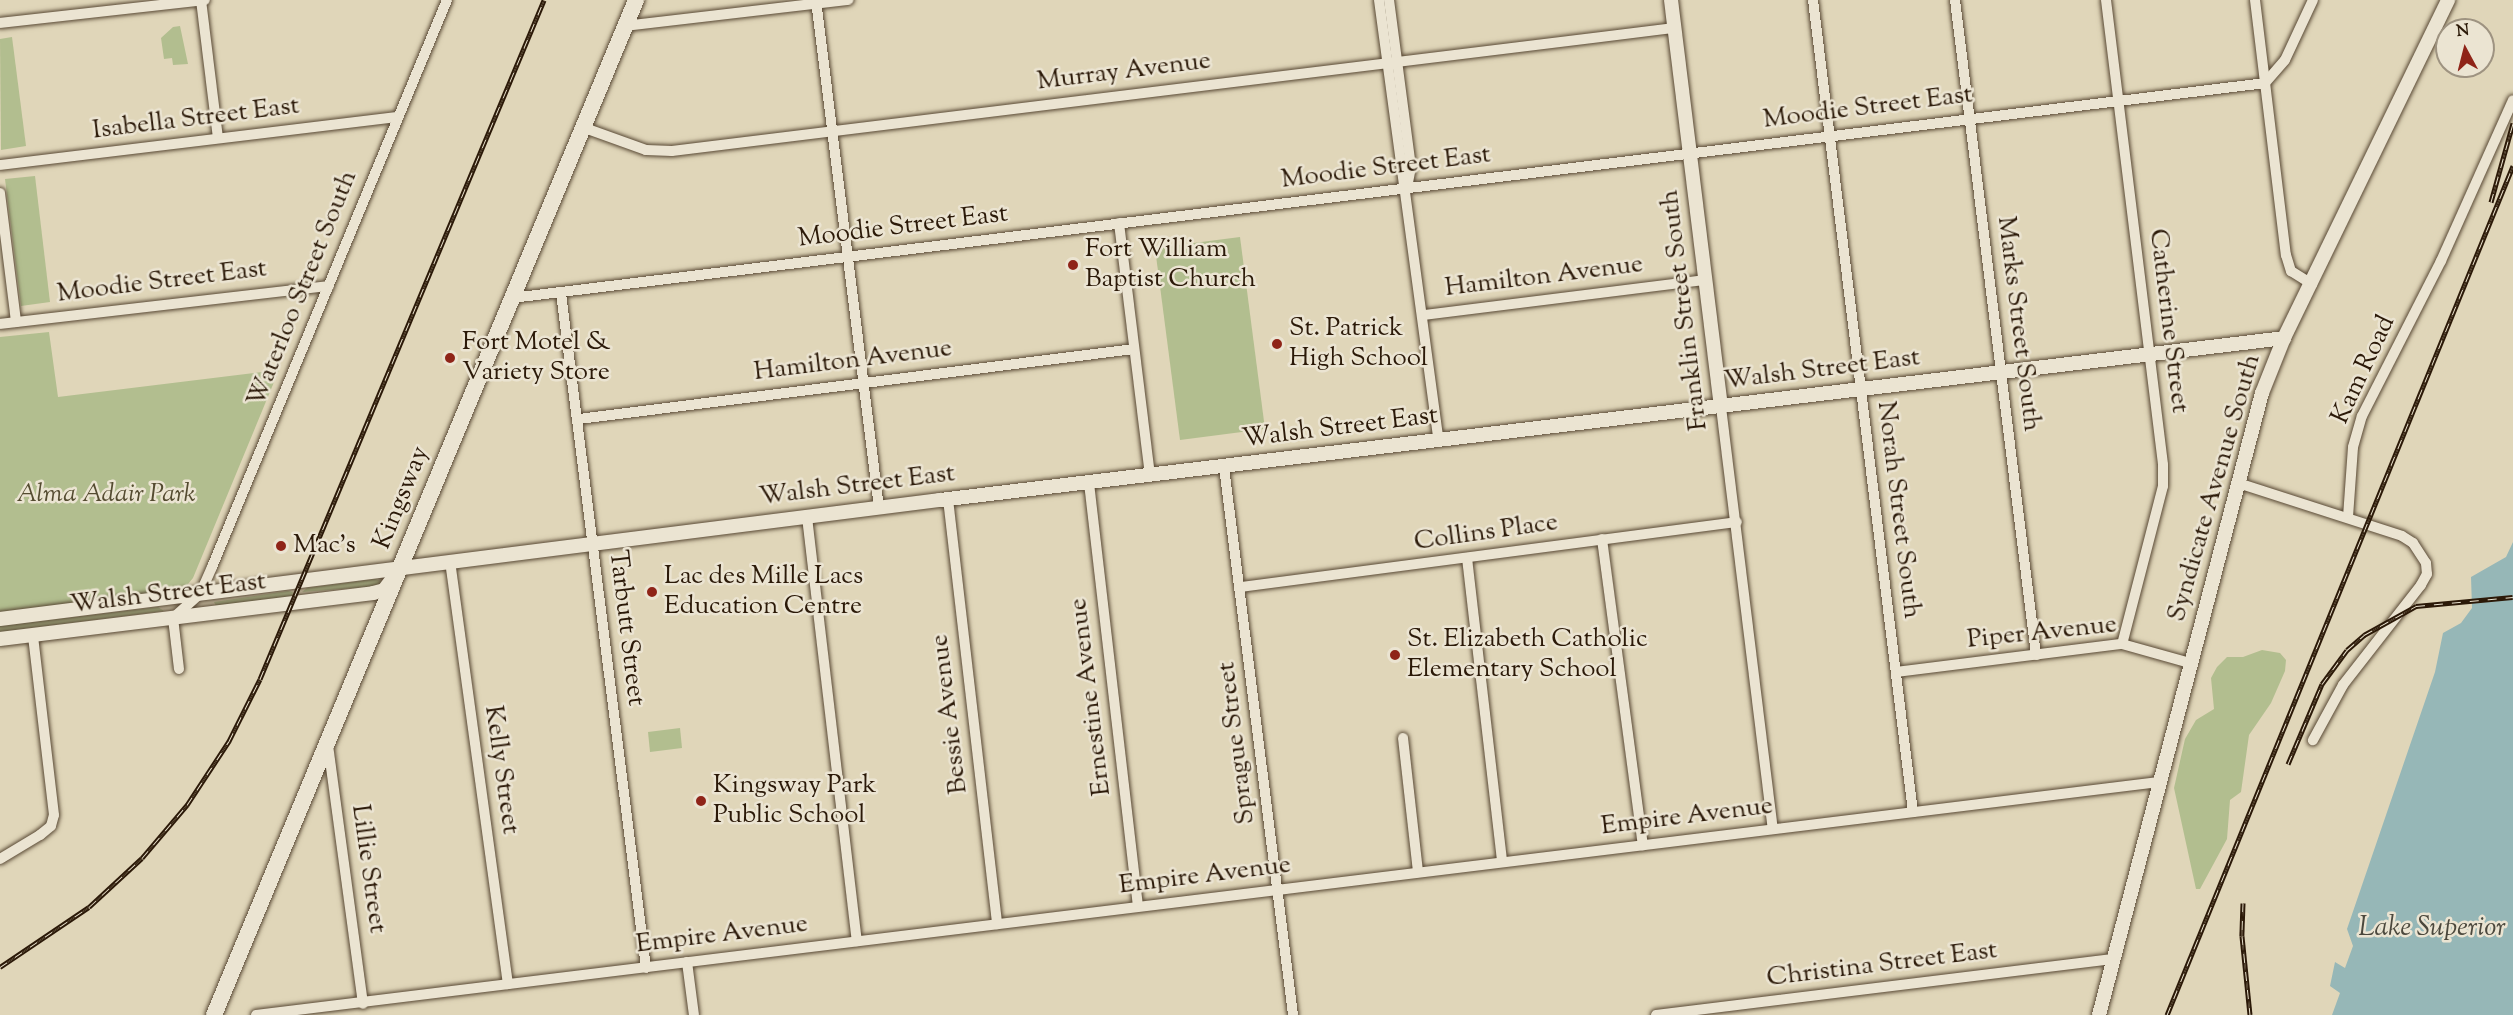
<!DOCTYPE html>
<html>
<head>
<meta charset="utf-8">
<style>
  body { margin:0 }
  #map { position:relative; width:2513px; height:1015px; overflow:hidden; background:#e0d6b9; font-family:"Sorts Mill Goudy",serif }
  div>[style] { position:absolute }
  .green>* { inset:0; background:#b2be8f }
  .water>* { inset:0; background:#96b7b7 }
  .roads { filter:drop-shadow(0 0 2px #584834) drop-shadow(0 0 2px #584834) }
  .minor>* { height:10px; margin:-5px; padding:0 5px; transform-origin:5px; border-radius:5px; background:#ebe4d2 }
  .tertiary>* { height:14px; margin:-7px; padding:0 7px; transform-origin:7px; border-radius:7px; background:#ebe4d2 }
  .secondary>* { height:16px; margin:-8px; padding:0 8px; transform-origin:8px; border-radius:8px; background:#ebe4d2 }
  .rail>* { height:5px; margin-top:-2.5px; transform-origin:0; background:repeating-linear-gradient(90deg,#ebe4d2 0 9px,#2b1908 0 18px); box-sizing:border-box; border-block:2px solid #2b1908 }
  .dots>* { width:16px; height:16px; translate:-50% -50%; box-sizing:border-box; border:3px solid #ebe4d2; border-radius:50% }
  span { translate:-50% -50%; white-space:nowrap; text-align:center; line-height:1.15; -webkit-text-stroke:5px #ebe4d2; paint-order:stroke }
  .street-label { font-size:26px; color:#2b1908 }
  .poi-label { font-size:26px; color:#2b1908 }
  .left { translate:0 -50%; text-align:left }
  .park-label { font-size:26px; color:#544b30; font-style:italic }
  .water-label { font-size:27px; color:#4b483d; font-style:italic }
  .north { position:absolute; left:2435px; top:18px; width:60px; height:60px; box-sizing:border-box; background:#ebe4d2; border:2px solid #9e9381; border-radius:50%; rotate:353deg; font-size:16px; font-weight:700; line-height:24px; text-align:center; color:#2b1908 }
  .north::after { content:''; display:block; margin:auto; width:21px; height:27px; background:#8f2418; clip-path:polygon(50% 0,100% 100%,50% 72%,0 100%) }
</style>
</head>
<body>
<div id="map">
  <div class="green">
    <div style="clip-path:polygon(180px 26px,188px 64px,173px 65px,172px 58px,164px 59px,161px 38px,173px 27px)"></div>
    <div style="clip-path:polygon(12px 37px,26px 146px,1px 150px,0 39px)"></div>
    <div style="clip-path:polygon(35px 176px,50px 302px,21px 306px,5px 179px)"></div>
    <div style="clip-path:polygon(1240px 237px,1265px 429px,1180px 440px,1155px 248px)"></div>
    <div style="clip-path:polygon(49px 332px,58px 397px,279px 370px,193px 578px,183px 590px,0 614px,0 337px)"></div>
    <div style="clip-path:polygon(375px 579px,381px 581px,381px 586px,302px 592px,307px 588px)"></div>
    <div style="clip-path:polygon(288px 591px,293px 592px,292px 596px,216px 606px,214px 602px)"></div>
    <div style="clip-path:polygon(158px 607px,164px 611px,0 632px,0 626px)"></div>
    <div style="clip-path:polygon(2262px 650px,2280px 653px,2286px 660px,2285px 671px,2271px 703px,2249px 735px,2241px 792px,2230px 800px,2227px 839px,2200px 889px,2196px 889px,2174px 788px,2185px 739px,2196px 720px,2214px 709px,2211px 678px,2217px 667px,2227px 657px,2243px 657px)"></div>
    <div style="clip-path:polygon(680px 728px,682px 748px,650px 752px,648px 732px)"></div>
  </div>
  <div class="water">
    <div style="clip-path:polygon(2513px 542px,2513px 1015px,2332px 1015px,2340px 993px,2330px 986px,2335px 962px,2345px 968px,2353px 946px,2347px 929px,2435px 672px,2443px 633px,2461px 623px,2472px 608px,2471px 577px,2506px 557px)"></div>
  </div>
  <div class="roads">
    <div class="minor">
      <div style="left:201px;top:0;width:139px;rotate:83deg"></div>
      <div style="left:816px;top:0;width:512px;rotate:82.93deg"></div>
      <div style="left:1379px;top:0;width:445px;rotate:82.3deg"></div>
      <div style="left:1389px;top:0;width:168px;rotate:82.5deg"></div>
      <div style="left:1411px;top:167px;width:20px;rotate:101deg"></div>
      <div style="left:1813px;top:0;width:818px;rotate:82.98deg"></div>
      <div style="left:1955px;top:0;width:660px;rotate:82.95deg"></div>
      <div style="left:2106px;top:0;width:468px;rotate:83deg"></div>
      <div style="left:2163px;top:465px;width:21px;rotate:90deg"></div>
      <div style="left:2163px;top:486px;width:163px;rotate:104.5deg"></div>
      <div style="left:2255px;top:0;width:257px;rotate:83.1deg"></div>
      <div style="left:2286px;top:255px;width:17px;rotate:73deg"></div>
      <div style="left:2291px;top:271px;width:25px;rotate:32deg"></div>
      <div style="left:0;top:23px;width:206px;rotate:-6.4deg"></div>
      <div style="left:625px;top:26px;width:225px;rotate:-6.7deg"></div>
      <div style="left:2265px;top:83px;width:30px;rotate:-49deg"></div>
      <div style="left:2285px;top:60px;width:66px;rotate:-65deg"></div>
      <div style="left:582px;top:127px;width:68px;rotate:19.8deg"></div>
      <div style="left:646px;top:150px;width:26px;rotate:2deg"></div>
      <div style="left:672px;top:151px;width:1010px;rotate:-7deg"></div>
      <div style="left:0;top:165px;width:401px;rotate:-6.9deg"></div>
      <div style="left:0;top:193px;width:130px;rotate:82.9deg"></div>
      <div style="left:1119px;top:223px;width:254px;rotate:83deg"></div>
      <div style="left:561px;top:293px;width:680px;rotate:82.82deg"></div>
      <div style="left:512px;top:298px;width:1766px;rotate:-6.99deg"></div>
      <div style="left:1424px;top:315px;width:283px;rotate:-7.1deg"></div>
      <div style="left:0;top:324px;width:331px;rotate:-6.6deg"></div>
      <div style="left:1721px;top:407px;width:425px;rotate:83deg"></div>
      <div style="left:579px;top:419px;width:559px;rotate:-7.19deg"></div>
      <div style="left:1224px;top:467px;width:552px;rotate:82.82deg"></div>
      <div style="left:1089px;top:483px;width:426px;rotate:83.4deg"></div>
      <div style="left:2238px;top:483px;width:172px;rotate:17.9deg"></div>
      <div style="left:2402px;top:536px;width:13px;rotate:32deg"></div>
      <div style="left:2413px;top:543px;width:24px;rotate:57deg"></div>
      <div style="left:2426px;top:563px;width:11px;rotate:85deg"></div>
      <div style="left:2427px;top:574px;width:13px;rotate:119deg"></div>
      <div style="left:2421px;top:585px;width:127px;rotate:128deg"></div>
      <div style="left:2343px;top:685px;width:63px;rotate:118.6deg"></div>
      <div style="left:948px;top:499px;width:428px;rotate:83.4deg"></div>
      <div style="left:807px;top:517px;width:427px;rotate:83.3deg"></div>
      <div style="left:2348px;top:517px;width:70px;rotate:-85.9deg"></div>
      <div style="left:2353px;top:447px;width:32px;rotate:-74deg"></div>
      <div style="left:2362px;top:416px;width:174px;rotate:-63deg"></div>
      <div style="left:2441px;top:261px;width:176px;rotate:-65.9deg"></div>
      <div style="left:1602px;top:539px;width:309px;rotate:82.4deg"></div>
      <div style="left:1467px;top:558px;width:305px;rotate:83.4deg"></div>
      <div style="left:450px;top:561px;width:427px;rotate:82.2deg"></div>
      <div style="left:1241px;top:587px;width:500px;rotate:-7.47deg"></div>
      <div style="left:179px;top:669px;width:51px;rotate:-96.7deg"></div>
      <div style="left:173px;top:618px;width:36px;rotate:-42deg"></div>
      <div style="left:200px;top:594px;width:30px;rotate:-66deg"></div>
      <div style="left:212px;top:567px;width:614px;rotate:-67.49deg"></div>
      <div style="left:1896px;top:672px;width:228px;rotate:-7.1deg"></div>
      <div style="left:2122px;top:644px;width:71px;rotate:15.6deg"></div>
      <div style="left:1403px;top:738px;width:135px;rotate:83.6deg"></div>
      <div style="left:328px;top:745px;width:261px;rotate:82.3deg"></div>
      <div style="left:0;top:859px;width:47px;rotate:-31deg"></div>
      <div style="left:40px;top:835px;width:14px;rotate:-39deg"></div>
      <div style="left:51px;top:826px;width:11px;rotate:-75deg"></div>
      <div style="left:54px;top:815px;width:180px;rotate:-96.7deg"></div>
      <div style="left:687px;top:962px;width:53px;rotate:82.5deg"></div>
      <div style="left:256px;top:1015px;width:1917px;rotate:-6.98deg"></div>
      <div style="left:1656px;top:1015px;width:460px;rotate:-7deg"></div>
    </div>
    <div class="tertiary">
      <div style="left:1671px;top:0;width:410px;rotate:83deg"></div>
      <div style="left:0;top:619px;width:948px;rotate:-7.22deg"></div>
      <div style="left:940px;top:500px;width:1354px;rotate:-6.87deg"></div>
      <div style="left:0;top:639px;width:376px;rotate:-7deg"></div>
      <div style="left:373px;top:593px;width:11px;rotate:-15deg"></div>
      <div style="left:384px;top:590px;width:15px;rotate:-53deg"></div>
      <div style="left:2099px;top:1015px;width:643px;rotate:-75.32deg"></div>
      <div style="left:2262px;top:393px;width:59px;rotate:-68.2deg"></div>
      <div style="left:2284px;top:338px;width:376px;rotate:-64.1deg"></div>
    </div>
    <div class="secondary">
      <div style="left:214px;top:1015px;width:1099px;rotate:-67.42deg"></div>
    </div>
  </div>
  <div class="rail">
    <div style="left:2491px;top:202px;width:82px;rotate:-74.4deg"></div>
    <div style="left:2288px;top:764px;width:87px;rotate:-67deg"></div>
    <div style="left:2322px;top:684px;width:42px;rotate:-53.7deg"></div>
    <div style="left:2347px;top:650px;width:23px;rotate:-41deg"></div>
    <div style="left:2364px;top:635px;width:60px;rotate:-29.1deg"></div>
    <div style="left:2416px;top:606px;width:97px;rotate:-5.3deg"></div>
    <div style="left:2243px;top:903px;width:33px;rotate:92deg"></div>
    <div style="left:2242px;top:936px;width:79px;rotate:84.2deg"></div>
    <div style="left:0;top:967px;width:107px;rotate:-34deg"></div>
    <div style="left:89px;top:907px;width:72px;rotate:-42.8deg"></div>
    <div style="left:142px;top:858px;width:70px;rotate:-49.7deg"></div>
    <div style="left:187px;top:805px;width:77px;rotate:-56.7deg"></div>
    <div style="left:229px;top:741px;width:69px;rotate:-63.4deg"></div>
    <div style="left:260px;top:679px;width:736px;rotate:-67.3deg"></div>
    <div style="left:2167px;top:1015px;width:917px;rotate:-67.83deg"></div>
  </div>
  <div class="dots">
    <div style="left:1073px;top:265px;background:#8f2418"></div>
    <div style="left:1277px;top:344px;background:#8f2418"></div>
    <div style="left:450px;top:358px;background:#8f2418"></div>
    <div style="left:281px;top:546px;background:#8f2418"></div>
    <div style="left:652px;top:592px;background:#8f2418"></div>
    <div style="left:1395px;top:655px;background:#8f2418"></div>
    <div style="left:701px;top:801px;background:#8f2418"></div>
  </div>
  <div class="street-label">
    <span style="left:1124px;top:72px;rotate:-7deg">Murray Avenue</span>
    <span style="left:1868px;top:108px;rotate:-7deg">Moodie Street East</span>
    <span style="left:196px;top:119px;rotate:-7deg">Isabella Street East</span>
    <span style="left:1386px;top:168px;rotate:-7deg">Moodie Street East</span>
    <span style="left:903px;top:227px;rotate:-7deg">Moodie Street East</span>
    <span style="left:1544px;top:277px;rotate:-7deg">Hamilton Avenue</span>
    <span style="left:162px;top:282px;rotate:-7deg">Moodie Street East</span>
    <span style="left:303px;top:289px;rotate:-68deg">Waterloo Street South</span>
    <span style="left:1685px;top:310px;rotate:-97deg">Franklin Street South</span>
    <span style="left:2168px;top:321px;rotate:83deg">Catherine Street</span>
    <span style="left:2018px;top:324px;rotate:83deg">Marks Street South</span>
    <span style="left:853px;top:361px;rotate:-7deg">Hamilton Avenue</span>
    <span style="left:1822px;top:370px;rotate:-7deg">Walsh Street East</span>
    <span style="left:2364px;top:370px;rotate:-65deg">Kam Road</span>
    <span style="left:1340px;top:428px;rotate:-7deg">Walsh Street East</span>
    <span style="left:857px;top:486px;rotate:-7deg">Walsh Street East</span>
    <span style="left:2215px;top:488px;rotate:-74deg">Syndicate Avenue South</span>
    <span style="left:402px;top:498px;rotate:-68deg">Kingsway</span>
    <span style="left:1898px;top:510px;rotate:83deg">Norah Street South</span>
    <span style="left:1486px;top:533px;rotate:-8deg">Collins Place</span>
    <span style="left:168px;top:594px;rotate:-7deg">Walsh Street East</span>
    <span style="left:626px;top:628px;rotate:83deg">Tarbutt Street</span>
    <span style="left:2042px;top:633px;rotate:-6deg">Piper Avenue</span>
    <span style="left:1091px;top:697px;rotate:-97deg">Ernestine Avenue</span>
    <span style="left:950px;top:714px;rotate:-97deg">Bessie Avenue</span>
    <span style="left:1237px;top:743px;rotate:-97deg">Sprague Street</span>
    <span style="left:501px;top:770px;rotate:82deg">Kelly Street</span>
    <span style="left:1687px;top:817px;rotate:-7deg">Empire Avenue</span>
    <span style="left:368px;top:869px;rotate:82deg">Lillie Street</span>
    <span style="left:1205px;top:876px;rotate:-7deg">Empire Avenue</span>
    <span style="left:722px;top:935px;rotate:-7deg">Empire Avenue</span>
    <span style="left:1882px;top:965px;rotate:-7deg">Christina Street East</span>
  </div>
  <div class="poi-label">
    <span class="left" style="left:1085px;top:265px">Fort William<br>Baptist Church</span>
    <span class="left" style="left:1289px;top:344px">St. Patrick<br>High School</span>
    <span class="left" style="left:462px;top:358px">Fort Motel &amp;<br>Variety Store</span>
    <span class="left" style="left:293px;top:546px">Mac's</span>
    <span class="left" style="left:664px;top:592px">Lac des Mille Lacs<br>Education Centre</span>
    <span class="left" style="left:1407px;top:655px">St. Elizabeth Catholic<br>Elementary School</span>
    <span class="left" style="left:713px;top:801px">Kingsway Park<br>Public School</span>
  </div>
  <div class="park-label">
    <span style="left:106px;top:495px">Alma Adair Park</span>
  </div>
  <div class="water-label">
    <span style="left:2432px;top:929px">Lake Superior</span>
  </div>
  <div class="north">N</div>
</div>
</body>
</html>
